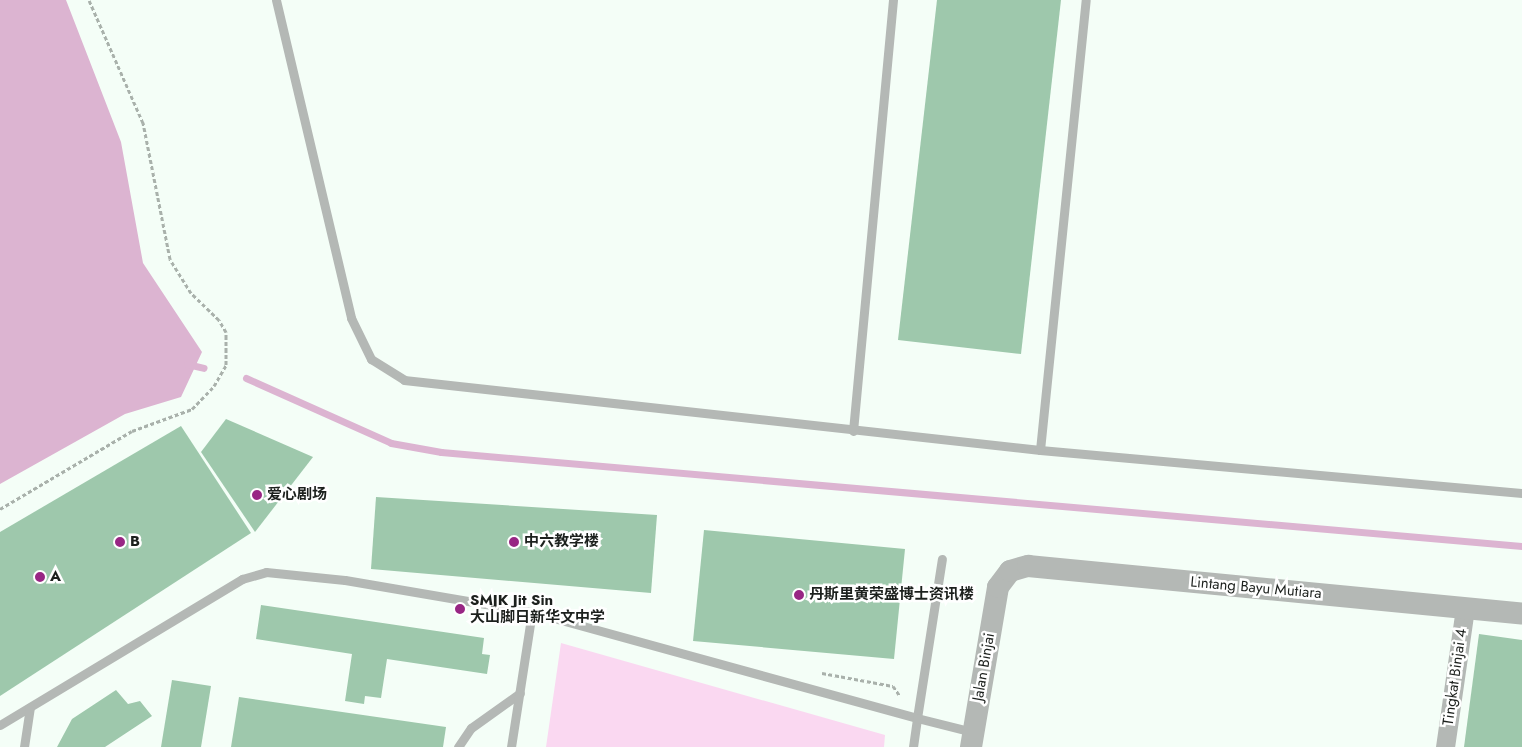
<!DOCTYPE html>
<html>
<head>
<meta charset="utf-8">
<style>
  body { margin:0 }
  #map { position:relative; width:1522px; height:747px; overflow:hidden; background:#f4fef7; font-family:Jost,"Noto Sans SC",sans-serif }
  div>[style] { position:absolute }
  .green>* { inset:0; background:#fad8f1 }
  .water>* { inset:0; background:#dcb4d1 }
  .stream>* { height:7px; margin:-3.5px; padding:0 3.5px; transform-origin:3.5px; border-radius:3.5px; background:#dcb4d1 }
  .building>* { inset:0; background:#9ec8ac }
  .path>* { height:3px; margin-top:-1.5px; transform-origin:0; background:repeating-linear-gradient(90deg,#a9b1ab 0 4px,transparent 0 6.5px) }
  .service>* { height:9px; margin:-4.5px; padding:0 4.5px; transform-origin:4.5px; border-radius:4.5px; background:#b4b8b5 }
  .minor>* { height:19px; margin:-9.5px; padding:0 9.5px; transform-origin:9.5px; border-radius:9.5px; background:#b4b8b5 }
  .tertiary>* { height:22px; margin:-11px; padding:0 11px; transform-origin:11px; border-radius:11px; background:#b4b8b5 }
  .dots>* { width:14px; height:14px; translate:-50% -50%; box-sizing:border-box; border:2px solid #fff; border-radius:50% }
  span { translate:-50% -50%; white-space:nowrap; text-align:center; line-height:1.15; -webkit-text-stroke:5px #fff; paint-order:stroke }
  .poi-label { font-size:15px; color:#1c201d; font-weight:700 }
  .left { translate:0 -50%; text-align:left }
  .street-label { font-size:15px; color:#1c201d }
</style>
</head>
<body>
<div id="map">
  <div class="green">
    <div style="clip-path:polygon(561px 643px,885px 735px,884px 747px,546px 747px)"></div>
  </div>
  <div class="water">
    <div style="clip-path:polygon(0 0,66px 0,121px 142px,143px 263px,202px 352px,181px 397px,125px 414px,0 484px)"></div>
  </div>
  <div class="stream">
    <div style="left:187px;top:364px;width:17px;rotate:13deg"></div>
    <div style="left:246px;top:378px;width:159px;rotate:24.1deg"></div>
    <div style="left:391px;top:443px;width:51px;rotate:10.2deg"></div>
    <div style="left:441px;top:452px;width:1085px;rotate:4.97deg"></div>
  </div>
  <div class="building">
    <div style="clip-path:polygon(937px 0,1061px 0,1021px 354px,898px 340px)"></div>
    <div style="clip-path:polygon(226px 419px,313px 457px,255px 532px,201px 452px)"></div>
    <div style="clip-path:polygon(181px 426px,251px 533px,0 696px,0 532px)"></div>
    <div style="clip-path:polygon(376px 497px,657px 515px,651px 593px,371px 569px)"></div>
    <div style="clip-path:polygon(704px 530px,905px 549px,894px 659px,693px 641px)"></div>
    <div style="clip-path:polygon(261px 605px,484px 638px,482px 654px,490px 655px,487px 674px,387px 659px,381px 698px,365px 696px,364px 704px,345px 701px,352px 654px,256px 639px)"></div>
    <div style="clip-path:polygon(1479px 634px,1522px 640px,1522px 747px,1464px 747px)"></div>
    <div style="clip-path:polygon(172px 680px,211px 686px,201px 747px,161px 747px)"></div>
    <div style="clip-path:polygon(116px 690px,128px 704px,140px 701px,152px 716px,105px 747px,57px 747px,72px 719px)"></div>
    <div style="clip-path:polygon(239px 697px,446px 727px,443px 747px,231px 747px)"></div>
  </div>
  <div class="path">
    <div style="left:0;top:509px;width:153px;rotate:-30.6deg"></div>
    <div style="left:132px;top:431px;width:64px;rotate:-20.1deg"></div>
    <div style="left:192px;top:409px;width:32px;rotate:-46deg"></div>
    <div style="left:214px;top:386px;width:24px;rotate:-60deg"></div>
    <div style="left:226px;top:365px;width:33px;rotate:-90deg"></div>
    <div style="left:226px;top:332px;width:14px;rotate:-120deg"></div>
    <div style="left:219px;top:320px;width:39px;rotate:-136deg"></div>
    <div style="left:191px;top:293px;width:40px;rotate:-122deg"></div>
    <div style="left:170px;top:259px;width:139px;rotate:-101.2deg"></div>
    <div style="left:143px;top:123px;width:134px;rotate:-113.7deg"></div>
    <div style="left:822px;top:673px;width:72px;rotate:10.4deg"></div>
    <div style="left:893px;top:686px;width:12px;rotate:55deg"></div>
  </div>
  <div class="service">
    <div style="left:276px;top:0;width:327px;rotate:76.7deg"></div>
    <div style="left:351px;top:318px;width:46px;rotate:64deg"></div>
    <div style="left:371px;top:359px;width:39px;rotate:32deg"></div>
    <div style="left:404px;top:380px;width:640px;rotate:6.28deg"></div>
    <div style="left:1040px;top:450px;width:484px;rotate:5.1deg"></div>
    <div style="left:853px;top:431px;width:433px;rotate:-84.7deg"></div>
    <div style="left:1040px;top:450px;width:452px;rotate:-84.2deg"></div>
    <div style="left:0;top:725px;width:283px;rotate:-31.1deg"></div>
    <div style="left:242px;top:579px;width:25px;rotate:-16deg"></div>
    <div style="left:266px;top:572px;width:79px;rotate:5.8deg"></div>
    <div style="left:345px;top:580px;width:190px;rotate:9.7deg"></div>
    <div style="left:532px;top:612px;width:399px;rotate:15.4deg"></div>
    <div style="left:917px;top:718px;width:161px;rotate:-81.1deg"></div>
    <div style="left:24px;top:747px;width:40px;rotate:-81.5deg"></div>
    <div style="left:458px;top:747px;width:23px;rotate:-56deg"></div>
    <div style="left:471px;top:728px;width:60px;rotate:-35.5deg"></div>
    <div style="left:511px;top:747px;width:137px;rotate:-81.2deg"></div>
    <div style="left:913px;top:747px;width:29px;rotate:-82deg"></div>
    <div style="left:917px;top:718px;width:58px;rotate:14deg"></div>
  </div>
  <div class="minor">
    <div style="left:1445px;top:747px;width:140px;rotate:-81.8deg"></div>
  </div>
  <div class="tertiary">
    <div style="left:971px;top:747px;width:162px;rotate:-80.4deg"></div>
    <div style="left:998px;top:587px;width:20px;rotate:-53deg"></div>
    <div style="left:1010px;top:571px;width:19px;rotate:-16deg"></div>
    <div style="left:1028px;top:566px;width:496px;rotate:5.5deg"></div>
  </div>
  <div class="dots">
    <div style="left:257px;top:495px;background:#982684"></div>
    <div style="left:120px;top:542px;background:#982684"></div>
    <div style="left:514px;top:542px;background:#982684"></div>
    <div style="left:40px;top:577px;background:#982684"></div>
    <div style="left:799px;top:595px;background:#982684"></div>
    <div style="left:460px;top:609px;background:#982684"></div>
  </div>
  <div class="poi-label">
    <span class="left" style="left:267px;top:495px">爱心剧场</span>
    <span class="left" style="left:130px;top:542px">B</span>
    <span class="left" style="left:524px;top:542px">中六教学楼</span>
    <span class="left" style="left:50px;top:577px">A</span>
    <span class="left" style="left:809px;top:595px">丹斯里黄荣盛博士资讯楼</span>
    <span class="left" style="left:470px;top:609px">SMJK Jit Sin<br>大山脚日新华文中学</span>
  </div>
  <div class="street-label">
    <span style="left:1256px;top:588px;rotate:5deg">Lintang Bayu Mutiara</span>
    <span style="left:984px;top:667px;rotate:-80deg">Jalan Binjai</span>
    <span style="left:1455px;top:677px;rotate:-82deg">Tingkat Binjai 4</span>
  </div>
</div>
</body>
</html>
